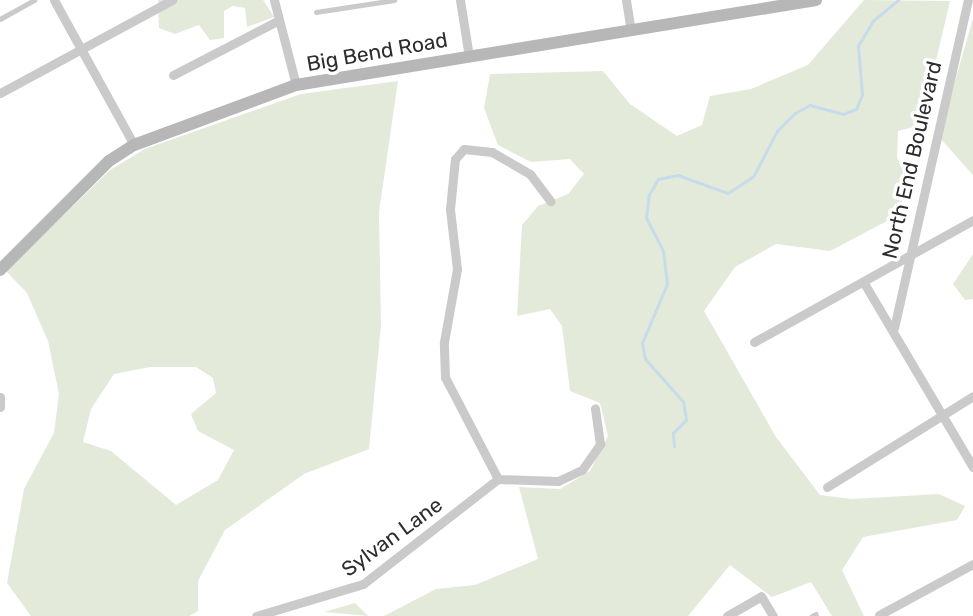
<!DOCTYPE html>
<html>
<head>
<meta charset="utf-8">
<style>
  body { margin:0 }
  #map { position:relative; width:973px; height:616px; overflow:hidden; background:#fff; font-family:Rubik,sans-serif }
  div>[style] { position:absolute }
  .green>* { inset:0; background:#e3eada }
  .stream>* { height:2.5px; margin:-1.25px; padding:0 1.25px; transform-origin:1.25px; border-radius:1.25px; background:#c6dcea }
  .service>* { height:4.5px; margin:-2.25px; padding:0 2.25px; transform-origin:2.25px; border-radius:2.25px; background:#cacaca }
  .minor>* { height:9px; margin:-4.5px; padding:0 4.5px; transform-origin:4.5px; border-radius:4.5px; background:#cacaca }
  .secondary>* { height:12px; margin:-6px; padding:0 6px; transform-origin:6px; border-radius:6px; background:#b7b7b7 }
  span { translate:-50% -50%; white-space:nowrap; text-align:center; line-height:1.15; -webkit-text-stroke:7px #fff; paint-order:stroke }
  .street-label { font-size:21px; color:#2d2d2d }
</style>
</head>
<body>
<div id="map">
  <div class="green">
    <div style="clip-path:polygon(158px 0,263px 0,274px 17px,247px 27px,245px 8px,233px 6px,224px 11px,224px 38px,210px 40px,199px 25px,175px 34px,159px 28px)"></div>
    <div style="clip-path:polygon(864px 0,950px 1px,921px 125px,898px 131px,897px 157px,912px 188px,889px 220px,830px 251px,776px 244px,735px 267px,704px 311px,776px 437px,820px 495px,852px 499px,939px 494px,965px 506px,957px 520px,863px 537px,842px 570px,864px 616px,832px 616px,811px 582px,772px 597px,730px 565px,688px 616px,384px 616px,436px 589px,475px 585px,538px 559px,519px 487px,560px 489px,590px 471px,608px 436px,600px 403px,570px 391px,562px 326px,550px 309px,517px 316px,522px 225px,538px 206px,568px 194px,584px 174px,570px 159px,531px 162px,498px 145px,484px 108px,490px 74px,603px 71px,630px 104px,677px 136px,702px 125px,710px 96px,751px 89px,808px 65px)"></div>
    <div style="clip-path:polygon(973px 18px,973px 175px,939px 137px)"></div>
    <div style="clip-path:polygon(evenodd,398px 81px,379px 212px,381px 325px,369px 449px,304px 474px,225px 530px,198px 581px,198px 611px,189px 616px,31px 616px,7px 583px,24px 489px,54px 433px,59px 394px,48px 341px,27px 293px,6px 271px,110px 170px,145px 149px,301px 94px,398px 81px,150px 367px,196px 367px,213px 378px,216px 393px,191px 414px,198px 431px,234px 450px,218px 480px,176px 505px,111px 451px,83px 442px,91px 409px,114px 374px,150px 367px)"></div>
    <div style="clip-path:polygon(973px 254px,973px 299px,965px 300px,953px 284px)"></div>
    <div style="clip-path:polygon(355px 603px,368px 616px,324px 612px)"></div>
  </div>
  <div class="stream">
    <div style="left:674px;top:447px;width:14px;rotate:-94deg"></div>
    <div style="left:673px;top:433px;width:18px;rotate:-45deg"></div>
    <div style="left:686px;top:420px;width:18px;rotate:-99deg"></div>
    <div style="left:683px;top:402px;width:57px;rotate:-131.5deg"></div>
    <div style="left:645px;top:359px;width:16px;rotate:-101deg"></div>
    <div style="left:642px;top:343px;width:64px;rotate:-67deg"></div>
    <div style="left:667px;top:284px;width:33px;rotate:-97deg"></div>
    <div style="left:663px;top:251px;width:37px;rotate:-117deg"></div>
    <div style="left:646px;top:218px;width:23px;rotate:-83deg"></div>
    <div style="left:649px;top:195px;width:18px;rotate:-61deg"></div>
    <div style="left:658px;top:179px;width:20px;rotate:-11deg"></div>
    <div style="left:678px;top:175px;width:53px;rotate:19.8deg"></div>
    <div style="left:728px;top:193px;width:30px;rotate:-33deg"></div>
    <div style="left:753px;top:177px;width:52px;rotate:-62.4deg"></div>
    <div style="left:777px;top:131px;width:25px;rotate:-45deg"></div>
    <div style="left:795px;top:113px;width:17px;rotate:-28deg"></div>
    <div style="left:810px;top:105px;width:34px;rotate:15deg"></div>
    <div style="left:843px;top:114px;width:14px;rotate:-21deg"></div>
    <div style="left:856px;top:109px;width:15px;rotate:-67deg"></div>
    <div style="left:862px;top:95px;width:49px;rotate:-94.7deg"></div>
    <div style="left:858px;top:46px;width:29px;rotate:-59deg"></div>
    <div style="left:873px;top:21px;width:33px;rotate:-40deg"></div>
  </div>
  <div class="service">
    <div style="left:316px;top:12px;width:79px;rotate:-8.7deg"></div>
    <div style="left:0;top:19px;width:39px;rotate:-29deg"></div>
    <div style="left:812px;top:616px;width:4px;rotate:-27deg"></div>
  </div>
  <div class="minor">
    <div style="left:54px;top:0;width:166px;rotate:61.1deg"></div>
    <div style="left:274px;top:0;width:88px;rotate:75.5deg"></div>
    <div style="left:460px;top:0;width:58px;rotate:81deg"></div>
    <div style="left:626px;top:0;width:31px;rotate:81deg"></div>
    <div style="left:173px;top:75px;width:119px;rotate:-27.4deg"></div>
    <div style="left:0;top:93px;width:196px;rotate:-28.4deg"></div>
    <div style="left:864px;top:283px;width:214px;rotate:59.4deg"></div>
    <div style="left:894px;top:328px;width:336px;rotate:-77.3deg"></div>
    <div style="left:754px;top:342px;width:251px;rotate:-29.1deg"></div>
    <div style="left:0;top:397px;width:10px;rotate:90deg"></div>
    <div style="left:498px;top:479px;width:115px;rotate:-117.5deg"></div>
    <div style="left:445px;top:377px;width:35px;rotate:-92deg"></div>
    <div style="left:444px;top:342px;width:74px;rotate:-79.9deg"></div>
    <div style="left:457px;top:269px;width:60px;rotate:-96.7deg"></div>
    <div style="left:450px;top:209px;width:50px;rotate:-84.3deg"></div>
    <div style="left:455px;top:159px;width:13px;rotate:-48deg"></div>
    <div style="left:464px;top:149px;width:28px;rotate:6deg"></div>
    <div style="left:492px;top:152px;width:44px;rotate:30.1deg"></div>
    <div style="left:530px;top:174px;width:34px;rotate:53deg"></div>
    <div style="left:498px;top:479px;width:60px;rotate:1.9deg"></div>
    <div style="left:558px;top:481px;width:26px;rotate:-25deg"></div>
    <div style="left:582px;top:470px;width:32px;rotate:-55deg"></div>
    <div style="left:600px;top:444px;width:36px;rotate:-98deg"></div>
    <div style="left:827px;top:487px;width:172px;rotate:-31.9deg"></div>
    <div style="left:879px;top:615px;width:107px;rotate:-28.5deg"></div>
    <div style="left:256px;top:616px;width:112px;rotate:-16.7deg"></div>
    <div style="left:363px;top:584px;width:171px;rotate:-37.9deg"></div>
    <div style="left:727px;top:616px;width:39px;rotate:-30deg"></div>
    <div style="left:761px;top:596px;width:23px;rotate:59deg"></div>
  </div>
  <div class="secondary">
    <div style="left:0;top:270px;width:154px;rotate:-45deg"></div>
    <div style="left:109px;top:161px;width:30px;rotate:-33deg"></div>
    <div style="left:134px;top:145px;width:173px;rotate:-20.3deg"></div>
    <div style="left:296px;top:85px;width:527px;rotate:-9.28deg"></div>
  </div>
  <div class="street-label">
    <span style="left:377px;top:52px;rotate:-10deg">Big Bend Road</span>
    <span style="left:912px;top:160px;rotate:-77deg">North End Boulevard</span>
    <span style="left:392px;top:537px;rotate:-36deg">Sylvan Lane</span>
  </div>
</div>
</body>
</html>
